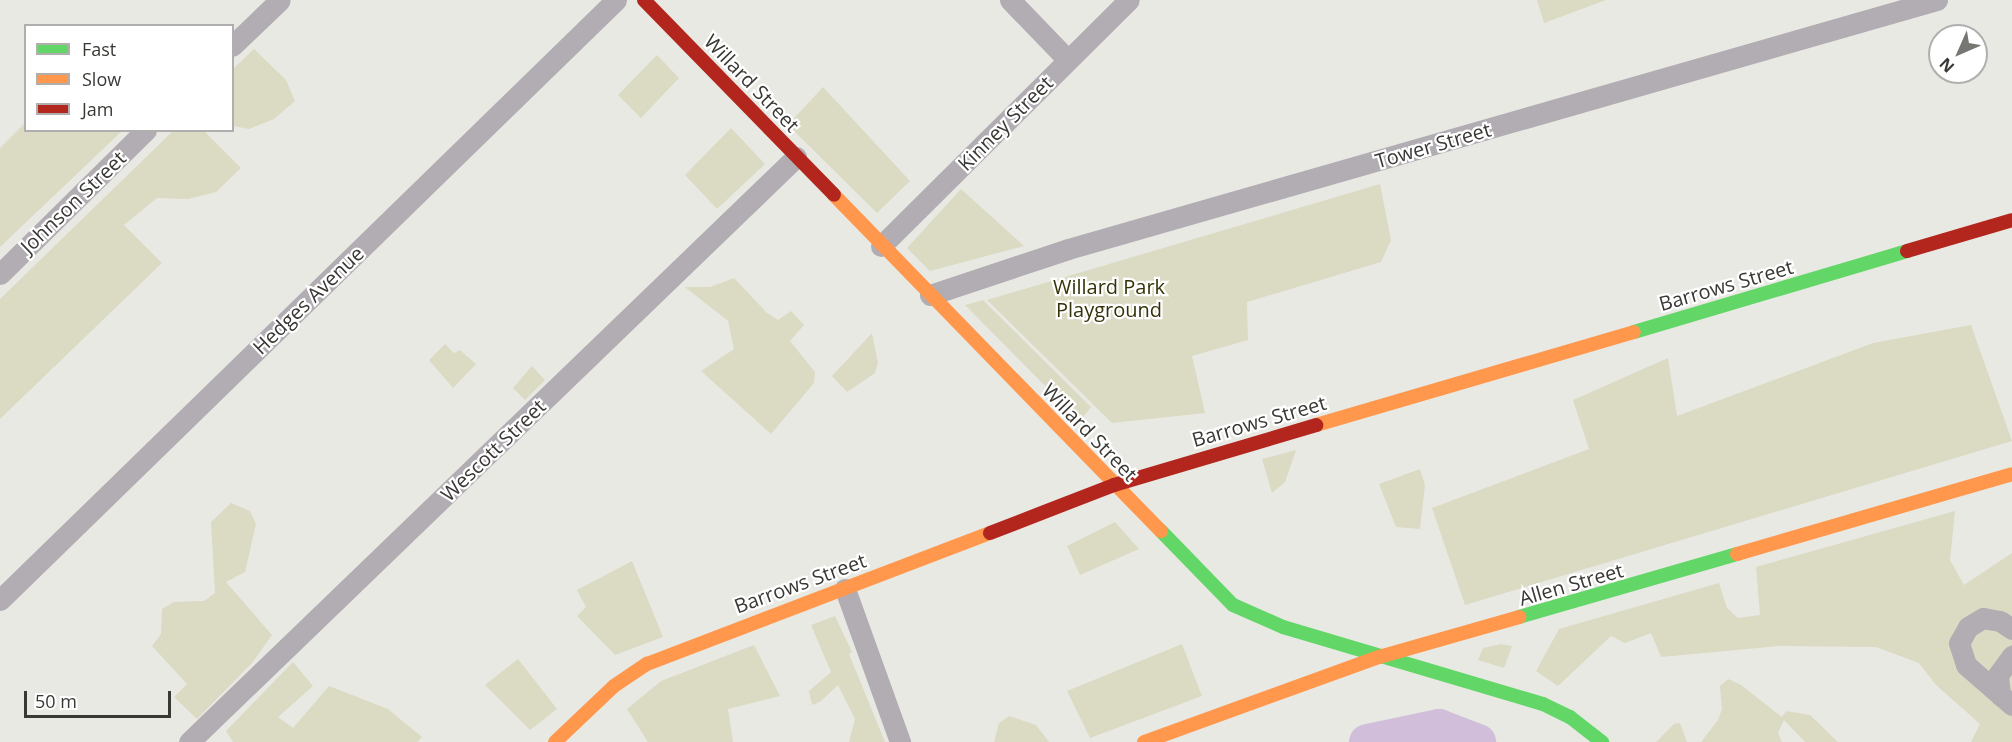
<!DOCTYPE html>
<html>
<head>
<meta charset="utf-8">
<style>
  body { margin:0 }
  #map { position:relative; width:2012px; height:742px; overflow:hidden; background:#e9e9e4; font-family:"Open Sans",sans-serif }
  div>[style] { position:absolute }
  .green>* { inset:0; background:#dbdac3 }
  .river>* { height:36px; margin:-18px; padding:0 18px; transform-origin:18px; border-radius:18px; background:#d0beda }
  .street>* { height:21px; margin:-10.5px; padding:0 10.5px; transform-origin:10.5px; border-radius:10.5px; background:#b2acb3 }
  .fast>* { height:14px; margin:-7px; padding:0 7px; transform-origin:7px; border-radius:7px; background:#63d668 }
  .slow>* { height:14px; margin:-7px; padding:0 7px; transform-origin:7px; border-radius:7px; background:#ff974d }
  .jam>* { height:14px; margin:-7px; padding:0 7px; transform-origin:7px; border-radius:7px; background:#b3261e }
  span { translate:-50% -50%; white-space:nowrap; text-align:center; line-height:1.15; -webkit-text-stroke:4.5px #fff; paint-order:stroke }
  .street-label { font-size:20px; color:#393835 }
  .park-label { font-size:20px; color:#363208 }
  .legend { position:absolute; left:24px; top:24px; width:210px; height:108px; box-sizing:border-box; background:#fff; border:2px solid #b0afae; margin:0; padding:8px 10px; list-style:none; font-size:18px; color:#393835 }
  .legend li { display:flex; align-items:center; gap:12px; height:30px }
  .legend b { width:30px; border:2px solid #b0afae }
  .north { position:absolute; left:1928px; top:24px; width:60px; height:60px; box-sizing:border-box; background:#fff; border:2px solid #b0afae; border-radius:50%; rotate:225deg; font-size:16px; font-weight:700; line-height:24px; text-align:center; color:#393835 }
  .north::after { content:''; display:block; margin:auto; width:21px; height:27px; background:#777672; clip-path:polygon(50% 0,100% 100%,50% 72%,0 100%) }
  .scale { position:absolute; left:24px; top:691px; width:147px; height:27px; box-sizing:border-box; border:3px solid #393835; border-top:0; padding-left:8px; font-size:18px; line-height:21px; white-space:nowrap; color:#393835; -webkit-text-stroke:4px #fff; paint-order:stroke }
</style>
</head>
<body>
<div id="map">
  <div class="green">
    <div style="clip-path:polygon(1537px 0,1606px 0,1544px 23px)"></div>
    <div style="clip-path:polygon(254px 49px,286px 80px,295px 101px,274px 119px,249px 129px,233px 126px,233px 69px)"></div>
    <div style="clip-path:polygon(657px 55px,679px 78px,641px 118px,618px 95px)"></div>
    <div style="clip-path:polygon(823px 87px,910px 181px,877px 213px,788px 125px)"></div>
    <div style="clip-path:polygon(25px 123px,26px 130px,122px 131px,0 247px,0 148px)"></div>
    <div style="clip-path:polygon(731px 128px,765px 164px,717px 209px,685px 175px)"></div>
    <div style="clip-path:polygon(174px 130px,204px 131px,241px 168px,216px 192px,188px 199px,157px 198px,124px 225px,162px 263px,0 419px,0 299px)"></div>
    <div style="clip-path:polygon(1380px 184px,1391px 240px,1381px 262px,1247px 302px,1248px 340px,1192px 356px,1205px 413px,1112px 423px,987px 300px)"></div>
    <div style="clip-path:polygon(961px 189px,1024px 246px,930px 271px,907px 248px)"></div>
    <div style="clip-path:polygon(734px 278px,767px 313px,778px 320px,791px 311px,804px 325px,790px 341px,815px 372px,814px 383px,771px 434px,701px 371px,734px 349px,728px 321px,685px 287px,710px 287px)"></div>
    <div style="clip-path:polygon(983px 300px,1091px 407px,1080px 421px,965px 305px)"></div>
    <div style="clip-path:polygon(1971px 325px,2012px 441px,1465px 605px,1432px 508px,1589px 449px,1573px 400px,1668px 358px,1677px 416px,1873px 343px)"></div>
    <div style="clip-path:polygon(872px 333px,878px 363px,875px 373px,847px 392px,832px 376px)"></div>
    <div style="clip-path:polygon(445px 344px,454px 353px,460px 350px,476px 364px,453px 388px,429px 360px)"></div>
    <div style="clip-path:polygon(532px 366px,545px 380px,525px 400px,513px 388px)"></div>
    <div style="clip-path:polygon(1296px 450px,1285px 482px,1272px 493px,1262px 459px)"></div>
    <div style="clip-path:polygon(1420px 469px,1425px 485px,1420px 529px,1396px 527px,1379px 484px)"></div>
    <div style="clip-path:polygon(231px 503px,250px 511px,256px 524px,245px 572px,226px 582px,272px 635px,252px 663px,197px 719px,174px 697px,187px 684px,152px 646px,161px 634px,162px 609px,174px 602px,204px 601px,215px 593px,211px 522px)"></div>
    <div style="clip-path:polygon(1955px 511px,1950px 560px,1964px 585px,2012px 553px,2012px 742px,1971px 742px,1980px 724px,1936px 685px,1919px 663px,1876px 647px,1779px 646px,1661px 657px,1651px 633px,1625px 643px,1611px 636px,1558px 686px,1536px 671px,1559px 629px,1719px 583px,1727px 608px,1738px 618px,1760px 615px,1756px 567px)"></div>
    <div style="clip-path:polygon(1115px 522px,1139px 549px,1080px 575px,1067px 546px)"></div>
    <div style="clip-path:polygon(632px 561px,663px 637px,615px 655px,577px 616px,586px 607px,577px 590px)"></div>
    <div style="clip-path:polygon(835px 616px,852px 652px,849px 654px,885px 742px,849px 742px,855px 719px,838px 685px,821px 701px,813px 705px,811px 701px,809px 691px,831px 672px,811px 625px)"></div>
    <div style="clip-path:polygon(1182px 644px,1202px 696px,1090px 738px,1067px 691px)"></div>
    <div style="clip-path:polygon(1501px 644px,1512px 646px,1504px 668px,1478px 660px,1483px 648px)"></div>
    <div style="clip-path:polygon(754px 645px,780px 696px,728px 709px,733px 742px,648px 742px,627px 709px,661px 681px)"></div>
    <div style="clip-path:polygon(518px 659px,557px 709px,530px 730px,485px 685px)"></div>
    <div style="clip-path:polygon(293px 662px,313px 686px,278px 717px,293px 728px,329px 686px,388px 709px,422px 737px,417px 742px,233px 742px,226px 731px)"></div>
    <div style="clip-path:polygon(1728px 679px,1741px 685px,1782px 717px,1786px 711px,1810px 715px,1838px 742px,1805px 742px,1784px 720px,1778px 733px,1782px 742px,1701px 742px,1718px 720px,1722px 709px,1720px 686px)"></div>
    <div style="clip-path:polygon(1009px 716px,1036px 725px,1049px 742px,994px 742px,999px 723px)"></div>
    <div style="clip-path:polygon(1680px 723px,1687px 742px,1656px 742px,1674px 724px)"></div>
  </div>
  <div class="river">
    <div style="left:1367px;top:742px;width:74px;rotate:-11.8deg"></div>
    <div style="left:1439px;top:727px;width:42px;rotate:21deg"></div>
  </div>
  <div class="street">
    <div style="left:1010px;top:0;width:83px;rotate:46deg"></div>
    <div style="left:232px;top:46px;width:66px;rotate:-43.8deg"></div>
    <div style="left:881px;top:246px;width:349px;rotate:-44.8deg"></div>
    <div style="left:0;top:274px;width:205px;rotate:-44.6deg"></div>
    <div style="left:930px;top:295px;width:145px;rotate:-18.4deg"></div>
    <div style="left:1068px;top:249px;width:904px;rotate:-15.99deg"></div>
    <div style="left:845px;top:589px;width:163px;rotate:70.2deg"></div>
    <div style="left:0;top:600px;width:860px;rotate:-44.25deg"></div>
    <div style="left:2012px;top:629px;width:14px;rotate:-146deg"></div>
    <div style="left:2000px;top:621px;width:17px;rotate:-170deg"></div>
    <div style="left:1983px;top:618px;width:17px;rotate:149deg"></div>
    <div style="left:1968px;top:627px;width:18px;rotate:119deg"></div>
    <div style="left:1959px;top:643px;width:23px;rotate:72deg"></div>
    <div style="left:1966px;top:665px;width:61px;rotate:41deg"></div>
    <div style="left:2000px;top:695px;width:20px;rotate:-96deg"></div>
    <div style="left:1998px;top:675px;width:24px;rotate:-54deg"></div>
    <div style="left:189px;top:742px;width:843px;rotate:-43.94deg"></div>
  </div>
  <div class="fast">
    <div style="left:1634px;top:332px;width:285px;rotate:-16.5deg"></div>
    <div style="left:1161px;top:531px;width:103px;rotate:45.8deg"></div>
    <div style="left:1233px;top:605px;width:55px;rotate:23.7deg"></div>
    <div style="left:1283px;top:627px;width:271px;rotate:16.5deg"></div>
    <div style="left:1543px;top:704px;width:30px;rotate:26deg"></div>
    <div style="left:1570px;top:717px;width:41px;rotate:38deg"></div>
    <div style="left:1519px;top:617px;width:227px;rotate:-16.1deg"></div>
  </div>
  <div class="slow">
    <div style="left:834px;top:195px;width:469px;rotate:45.8deg"></div>
    <div style="left:1316px;top:425px;width:331px;rotate:-16.3deg"></div>
    <div style="left:1737px;top:554px;width:286px;rotate:-16.2deg"></div>
    <div style="left:555px;top:742px;width:81px;rotate:-43.5deg"></div>
    <div style="left:614px;top:686px;width:40px;rotate:-34deg"></div>
    <div style="left:647px;top:664px;width:367px;rotate:-20.9deg"></div>
    <div style="left:1144px;top:742px;width:250px;rotate:-19.9deg"></div>
    <div style="left:1379px;top:657px;width:146px;rotate:-15.9deg"></div>
  </div>
  <div class="jam">
    <div style="left:644px;top:0;width:272px;rotate:45.7deg"></div>
    <div style="left:1907px;top:251px;width:109px;rotate:-16.4deg"></div>
    <div style="left:990px;top:533px;width:133px;rotate:-21.2deg"></div>
    <div style="left:1114px;top:485px;width:211px;rotate:-16.5deg"></div>
  </div>
  <div class="street-label">
    <span style="left:752px;top:83px;rotate:46deg">Willard Street</span>
    <span style="left:1005px;top:123px;rotate:-45deg">Kinney Street</span>
    <span style="left:1433px;top:145px;rotate:-16deg">Tower Street</span>
    <span style="left:73px;top:202px;rotate:-44deg">Johnson Street</span>
    <span style="left:1726px;top:285px;rotate:-16deg">Barrows Street</span>
    <span style="left:308px;top:300px;rotate:-44deg">Hedges Avenue</span>
    <span style="left:1259px;top:421px;rotate:-16deg">Barrows Street</span>
    <span style="left:1090px;top:432px;rotate:46deg">Willard Street</span>
    <span style="left:493px;top:450px;rotate:-44deg">Wescott Street</span>
    <span style="left:800px;top:583px;rotate:-20deg">Barrows Street</span>
    <span style="left:1571px;top:584px;rotate:-16deg">Allen Street</span>
  </div>
  <div class="park-label">
    <span style="left:1109px;top:298px">Willard Park<br>Playground</span>
  </div>
  <ul class="legend">
  <li><b style="height:8px;background:#63d668"></b>Fast</li>
  <li><b style="height:8px;background:#ff974d"></b>Slow</li>
  <li><b style="height:8px;background:#b3261e"></b>Jam</li>
  </ul>
  <div class="north">N</div>
  <div class="scale">50 m</div>
</div>
</body>
</html>
